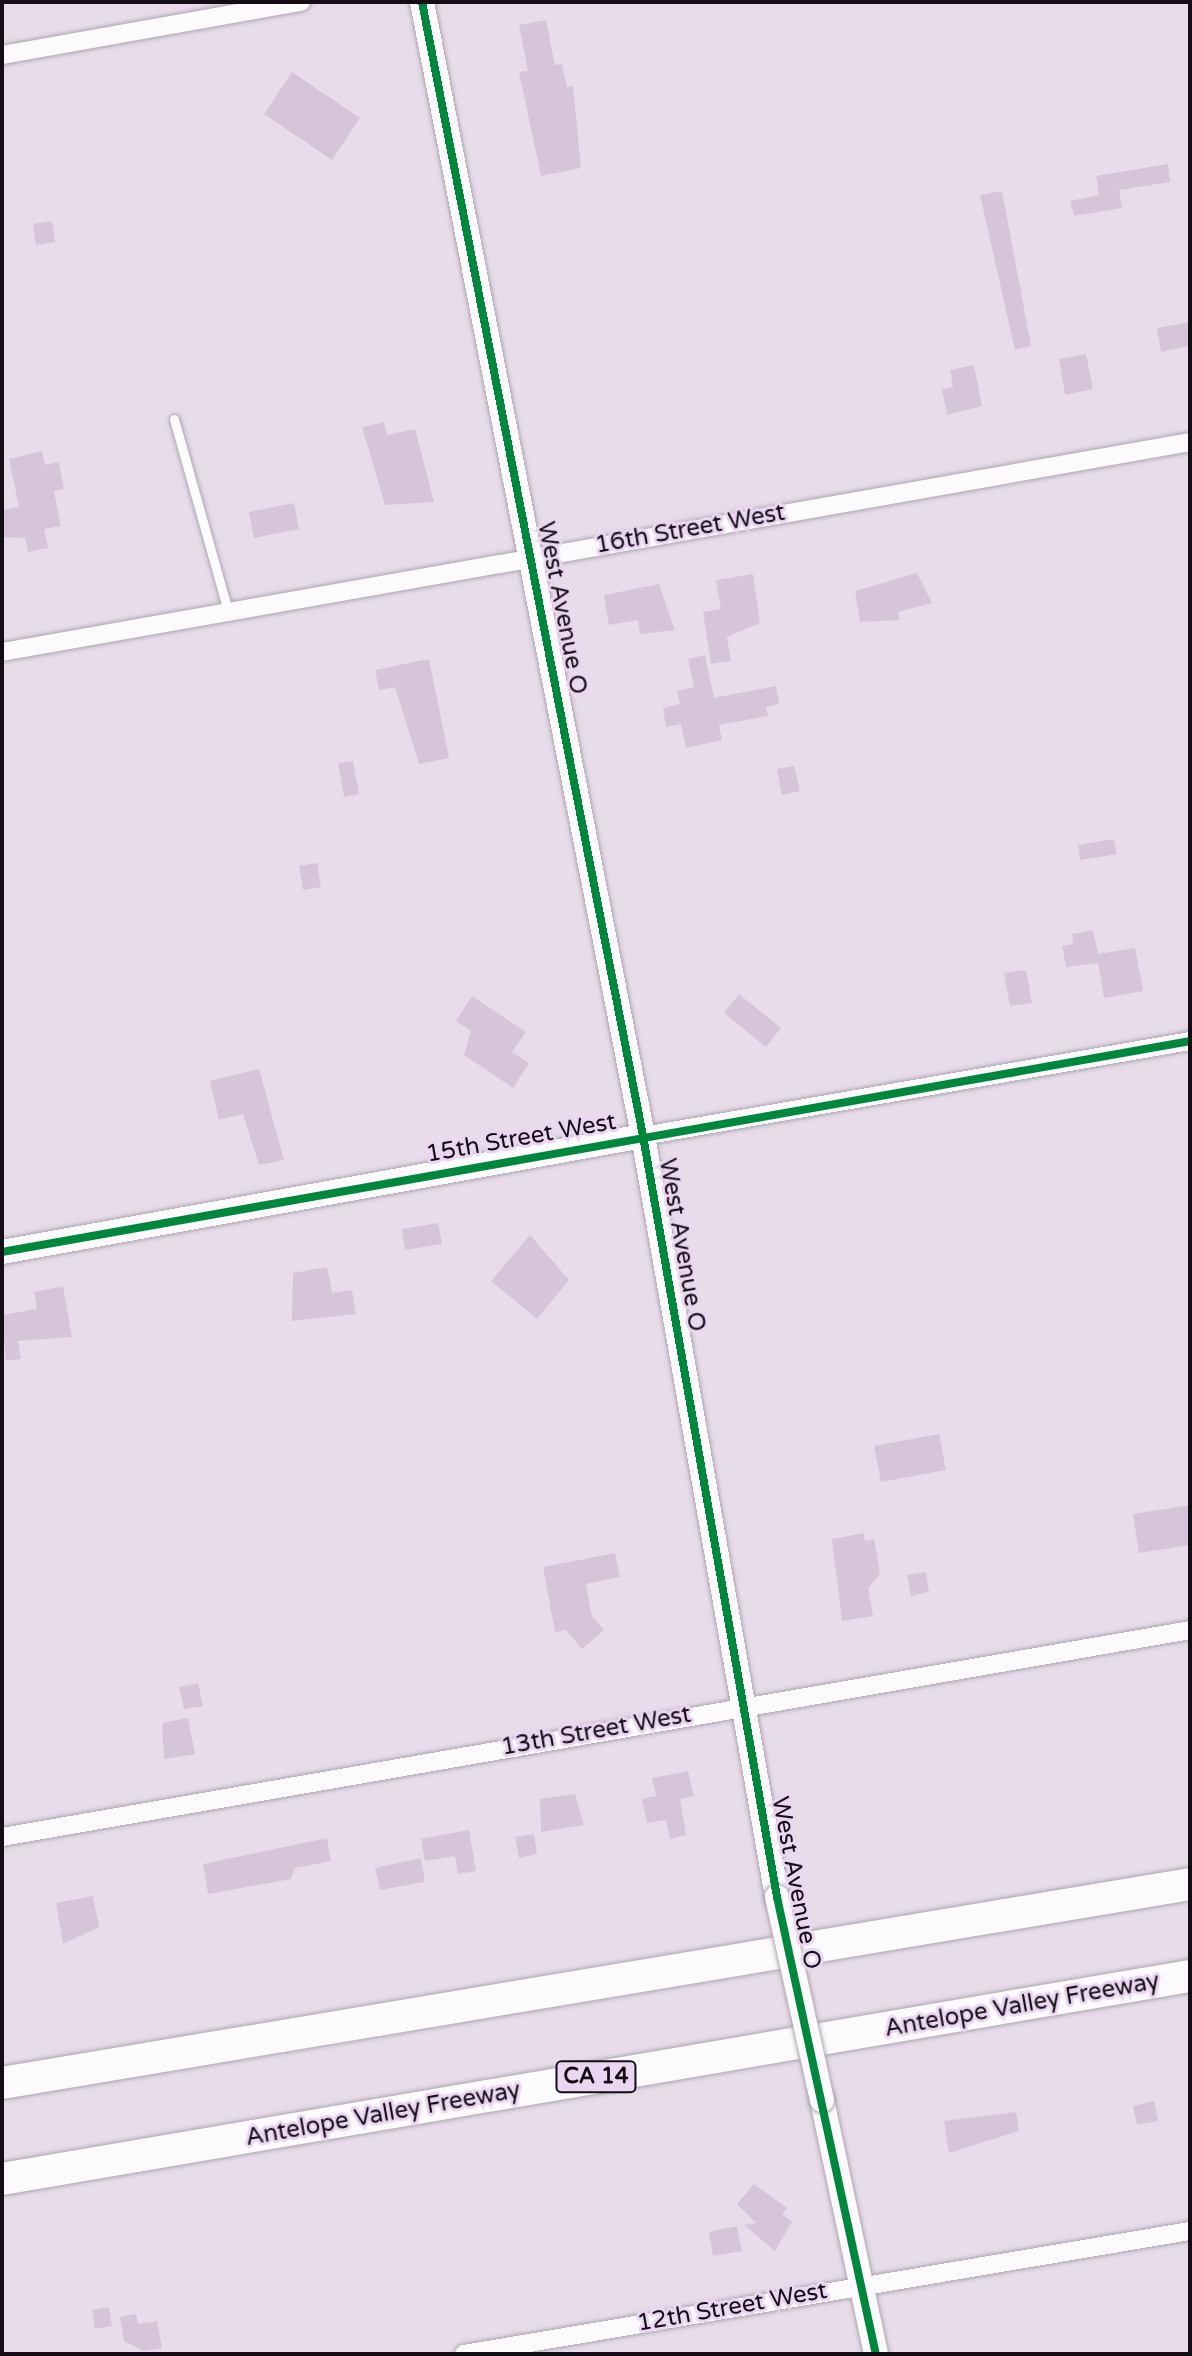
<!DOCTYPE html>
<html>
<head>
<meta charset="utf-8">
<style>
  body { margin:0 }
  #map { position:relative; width:1192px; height:2356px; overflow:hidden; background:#e8dceb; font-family:"Varela Round",sans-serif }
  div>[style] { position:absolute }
  .building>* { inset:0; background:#d6c5da }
  .roads { filter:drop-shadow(0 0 2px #afa6b1) drop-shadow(0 0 2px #afa6b1) }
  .lane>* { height:9px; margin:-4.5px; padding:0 4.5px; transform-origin:4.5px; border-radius:4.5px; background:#fcfafc }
  .street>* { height:18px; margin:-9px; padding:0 9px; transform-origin:9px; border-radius:9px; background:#fcfafc }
  .secondary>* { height:24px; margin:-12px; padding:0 12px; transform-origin:12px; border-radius:12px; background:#fcfafc }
  .highway>* { height:32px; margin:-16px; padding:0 16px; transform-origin:16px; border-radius:16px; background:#fcfafc }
  .bridges { filter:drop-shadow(0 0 2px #afa6b1) drop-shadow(0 0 2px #afa6b1) }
  .secondary-bridge>* { height:24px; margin:-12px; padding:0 12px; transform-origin:12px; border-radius:12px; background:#fcfafc }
  .cycleway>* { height:8px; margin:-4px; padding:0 4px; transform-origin:4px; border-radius:4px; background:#00873e }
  span { translate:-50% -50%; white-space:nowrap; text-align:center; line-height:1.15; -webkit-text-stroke:6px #ebd6f1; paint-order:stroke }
  .shield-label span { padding:2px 6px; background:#ebd6f1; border:2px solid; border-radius:6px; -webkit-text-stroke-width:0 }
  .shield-label { font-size:22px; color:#140d16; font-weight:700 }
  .street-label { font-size:24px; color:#140d16 }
  .frame { position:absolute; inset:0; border:4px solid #140d16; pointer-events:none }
</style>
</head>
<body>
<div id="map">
  <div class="building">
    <div style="clip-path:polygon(546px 20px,555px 65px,562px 64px,567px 87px,573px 86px,581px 168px,541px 176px,519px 72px,528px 71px,519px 25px)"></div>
    <div style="clip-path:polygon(292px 72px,360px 118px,332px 160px,264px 114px)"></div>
    <div style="clip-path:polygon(1168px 164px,1170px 182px,1119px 190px,1122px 208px,1074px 216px,1070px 201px,1099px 195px,1096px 176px)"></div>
    <div style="clip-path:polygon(1002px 191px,1031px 346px,1015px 350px,980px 195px)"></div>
    <div style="clip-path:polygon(52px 221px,55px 242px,36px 245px,33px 224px)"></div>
    <div style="clip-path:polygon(1190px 322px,1190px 346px,1161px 352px,1157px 328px)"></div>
    <div style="clip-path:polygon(1086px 354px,1093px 389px,1065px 395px,1059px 359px)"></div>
    <div style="clip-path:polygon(974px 365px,982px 406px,947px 415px,942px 389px,953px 387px,950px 370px)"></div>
    <div style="clip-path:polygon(384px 422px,387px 435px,415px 429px,434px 502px,385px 505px,362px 427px)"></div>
    <div style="clip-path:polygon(42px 451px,45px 465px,59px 462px,64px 489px,54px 491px,61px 526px,44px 529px,48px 548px,28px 552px,25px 538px,2px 537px,2px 510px,19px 507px,9px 459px)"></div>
    <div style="clip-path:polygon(294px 503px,299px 529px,254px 538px,249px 512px)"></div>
    <div style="clip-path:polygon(917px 573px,932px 603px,898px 612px,899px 620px,860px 622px,855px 591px)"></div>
    <div style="clip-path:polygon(753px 574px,760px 623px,727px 637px,731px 661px,711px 664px,703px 612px,721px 609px,716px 580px)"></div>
    <div style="clip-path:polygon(659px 584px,675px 630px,640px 634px,638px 620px,609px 625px,604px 595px)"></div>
    <div style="clip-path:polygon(705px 655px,714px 698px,776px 686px,779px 704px,766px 707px,768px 716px,719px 725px,722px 740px,686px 748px,681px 724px,666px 727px,663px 708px,680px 704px,677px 691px,694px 687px,688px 659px)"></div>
    <div style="clip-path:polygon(429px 659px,449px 758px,419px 764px,395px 687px,379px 690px,375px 670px)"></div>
    <div style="clip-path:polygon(353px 761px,359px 794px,344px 797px,338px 763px)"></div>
    <div style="clip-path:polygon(794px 766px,800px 791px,782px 795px,777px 769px)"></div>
    <div style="clip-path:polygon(1114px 839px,1117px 854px,1080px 860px,1078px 845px)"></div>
    <div style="clip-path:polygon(317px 863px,321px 887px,303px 890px,299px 866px)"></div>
    <div style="clip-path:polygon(1093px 930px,1098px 954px,1135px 948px,1143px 991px,1104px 998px,1098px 963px,1066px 967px,1062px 946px,1073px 944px,1072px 934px)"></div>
    <div style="clip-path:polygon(1026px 970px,1032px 1003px,1010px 1006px,1004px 973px)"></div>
    <div style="clip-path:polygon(739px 994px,781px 1028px,766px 1047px,724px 1013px)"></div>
    <div style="clip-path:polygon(472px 996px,526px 1032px,512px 1052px,529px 1063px,513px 1088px,464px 1055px,471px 1031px,456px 1021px)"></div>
    <div style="clip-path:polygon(259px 1069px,284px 1160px,259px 1165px,243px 1114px,219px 1120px,210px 1081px)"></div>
    <div style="clip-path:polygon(438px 1223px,442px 1244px,405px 1250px,402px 1229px)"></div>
    <div style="clip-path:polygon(530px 1235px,569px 1280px,537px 1319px,491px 1281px)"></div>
    <div style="clip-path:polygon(327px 1267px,332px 1293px,352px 1290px,356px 1314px,292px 1321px,293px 1273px)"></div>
    <div style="clip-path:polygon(63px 1286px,72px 1337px,18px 1341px,21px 1359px,6px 1361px,2px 1315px,37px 1309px,34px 1292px)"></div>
    <div style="clip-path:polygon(939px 1434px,946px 1470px,881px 1482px,874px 1446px)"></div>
    <div style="clip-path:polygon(1190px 1505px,1190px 1545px,1139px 1553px,1133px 1514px)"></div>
    <div style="clip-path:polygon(864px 1533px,865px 1541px,874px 1539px,880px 1574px,868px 1588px,873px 1616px,842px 1621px,832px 1539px)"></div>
    <div style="clip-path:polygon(615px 1553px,620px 1577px,586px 1584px,592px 1616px,604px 1630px,582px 1649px,566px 1630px,555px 1632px,543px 1567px)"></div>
    <div style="clip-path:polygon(926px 1572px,929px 1592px,911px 1596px,907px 1575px)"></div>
    <div style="clip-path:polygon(198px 1683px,203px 1706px,184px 1709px,179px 1687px)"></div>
    <div style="clip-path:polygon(188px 1718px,195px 1754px,164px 1759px,162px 1723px)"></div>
    <div style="clip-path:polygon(688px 1771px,694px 1796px,680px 1799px,686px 1835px,670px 1839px,666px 1820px,647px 1823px,642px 1799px,656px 1796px,652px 1778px)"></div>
    <div style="clip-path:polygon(575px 1794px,584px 1825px,541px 1832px,540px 1799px)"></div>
    <div style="clip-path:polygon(469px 1830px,476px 1871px,458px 1874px,455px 1856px,425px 1861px,421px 1839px)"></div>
    <div style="clip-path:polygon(534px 1834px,537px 1854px,519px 1858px,515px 1837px)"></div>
    <div style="clip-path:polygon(327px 1838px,331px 1861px,295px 1868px,291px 1879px,208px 1894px,203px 1864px)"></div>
    <div style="clip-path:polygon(421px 1858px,425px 1882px,380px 1890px,375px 1868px)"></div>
    <div style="clip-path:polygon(93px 1896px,99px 1927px,63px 1944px,56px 1903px)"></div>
    <div style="clip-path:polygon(1154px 2101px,1158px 2121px,1137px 2125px,1133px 2106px)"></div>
    <div style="clip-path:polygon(1016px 2112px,1019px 2131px,949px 2153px,944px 2121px)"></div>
    <div style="clip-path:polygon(754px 2184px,787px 2208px,782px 2214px,792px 2222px,775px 2251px,744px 2225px,756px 2223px,737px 2204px)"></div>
    <div style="clip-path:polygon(737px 2226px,742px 2251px,713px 2256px,709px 2232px)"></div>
    <div style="clip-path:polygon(109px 2307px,112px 2326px,95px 2329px,92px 2310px)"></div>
    <div style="clip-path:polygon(136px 2314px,138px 2324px,157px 2321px,162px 2348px,144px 2351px,124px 2341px,120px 2317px)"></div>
  </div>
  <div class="roads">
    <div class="lane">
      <div style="left:174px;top:419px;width:199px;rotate:74.3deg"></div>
    </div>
    <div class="street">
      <div style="left:2px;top:55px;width:304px;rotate:-10.1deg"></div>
      <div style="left:2px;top:652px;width:1206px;rotate:-10.02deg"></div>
      <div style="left:643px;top:1136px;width:555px;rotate:-9.85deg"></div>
      <div style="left:2px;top:1837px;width:1206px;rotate:-9.88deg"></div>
      <div style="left:464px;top:2354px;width:736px;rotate:-9.62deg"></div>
    </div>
    <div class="secondary">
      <div style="left:422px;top:2px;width:1155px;rotate:78.97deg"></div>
      <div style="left:643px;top:1136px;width:773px;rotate:80.01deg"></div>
      <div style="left:2px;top:1252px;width:651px;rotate:-10.26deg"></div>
      <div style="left:822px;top:2100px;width:260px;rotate:78deg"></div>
    </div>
    <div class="highway">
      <div style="left:2px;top:2083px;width:1205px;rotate:-9.51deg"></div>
      <div style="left:2px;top:2179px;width:1205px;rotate:-9.7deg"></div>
    </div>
  </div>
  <div class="bridges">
    <div class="secondary-bridge">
      <div style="left:777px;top:1897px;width:208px;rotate:77.5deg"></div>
    </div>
  </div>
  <div class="cycleway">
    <div style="left:422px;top:2px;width:1155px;rotate:78.97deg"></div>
    <div style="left:643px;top:1136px;width:773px;rotate:80.01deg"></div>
    <div style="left:777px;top:1897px;width:468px;rotate:77.8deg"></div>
    <div style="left:2px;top:1252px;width:1207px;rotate:-10.07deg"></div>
  </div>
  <div class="shield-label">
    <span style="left:596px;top:2077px">CA 14</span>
  </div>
  <div class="street-label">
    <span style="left:690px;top:529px;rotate:-10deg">16th Street West</span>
    <span style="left:562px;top:608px;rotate:79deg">West Avenue O</span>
    <span style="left:521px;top:1138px;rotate:-10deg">15th Street West</span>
    <span style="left:682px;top:1245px;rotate:80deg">West Avenue O</span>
    <span style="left:596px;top:1731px;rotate:-10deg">13th Street West</span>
    <span style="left:796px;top:1883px;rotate:79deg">West Avenue O</span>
    <span style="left:1022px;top:2005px;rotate:-10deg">Antelope Valley Freeway</span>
    <span style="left:383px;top:2114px;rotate:-10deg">Antelope Valley Freeway</span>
    <span style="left:732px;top:2307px;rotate:-10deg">12th Street West</span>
  </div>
  <div class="frame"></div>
</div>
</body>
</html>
